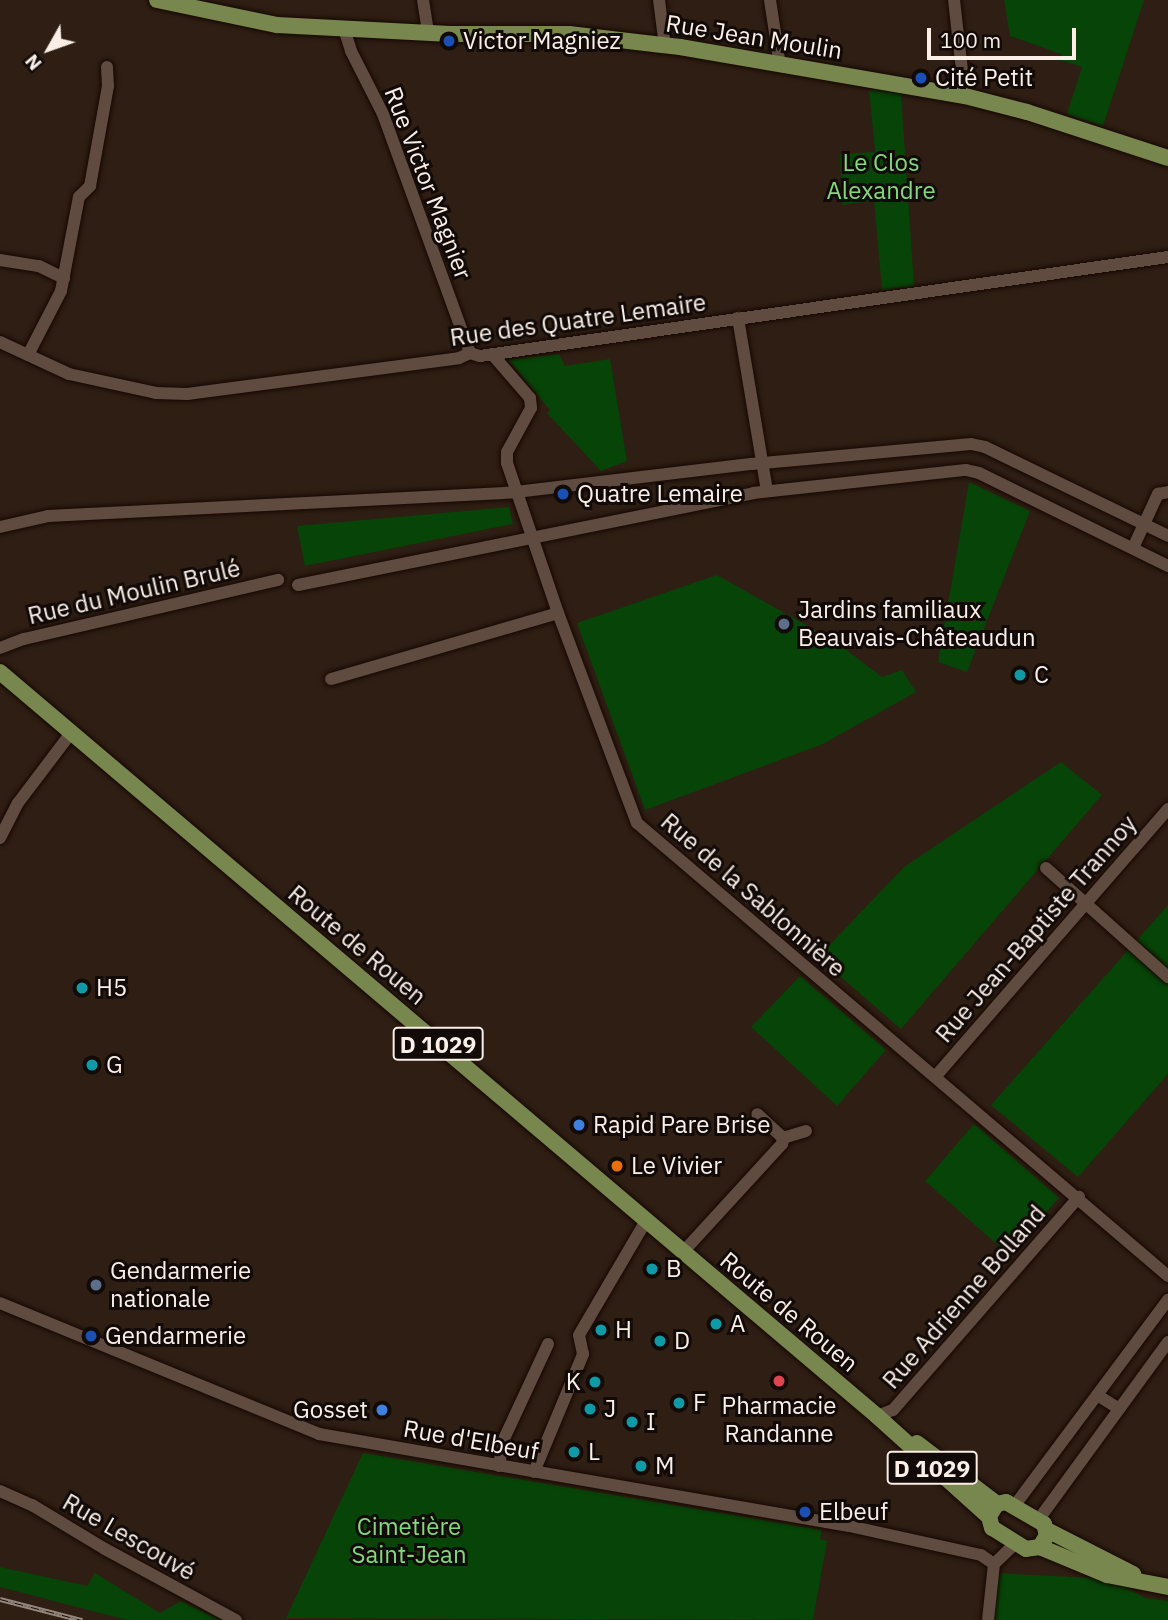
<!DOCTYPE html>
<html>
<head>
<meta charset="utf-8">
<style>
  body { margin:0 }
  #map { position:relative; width:1168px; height:1620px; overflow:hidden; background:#2e1e13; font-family:"IBM Plex Sans",sans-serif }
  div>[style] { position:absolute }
  .green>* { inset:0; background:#074407 }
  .roads { filter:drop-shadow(0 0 2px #160701) drop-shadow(0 0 2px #160701) }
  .minor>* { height:12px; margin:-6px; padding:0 6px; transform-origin:6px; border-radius:6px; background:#5f4b40 }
  .major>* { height:16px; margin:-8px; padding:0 8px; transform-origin:8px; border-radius:8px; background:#78874e }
  .rail>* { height:5px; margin-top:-2.5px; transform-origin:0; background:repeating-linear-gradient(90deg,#110a06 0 8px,#94867d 0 16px); box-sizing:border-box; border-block:2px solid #94867d }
  .dots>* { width:19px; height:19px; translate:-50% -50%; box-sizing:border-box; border:4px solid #110a06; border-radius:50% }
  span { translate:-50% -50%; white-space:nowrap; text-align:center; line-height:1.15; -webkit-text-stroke:6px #110a06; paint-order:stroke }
  .shield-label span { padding:2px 5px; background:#110a06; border:2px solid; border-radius:5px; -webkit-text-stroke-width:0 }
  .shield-label { font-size:23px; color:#fbefe7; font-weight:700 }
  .street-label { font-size:24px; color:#fbefe7 }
  .poi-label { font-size:24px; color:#fbefe7 }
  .left { translate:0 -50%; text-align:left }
  .right { translate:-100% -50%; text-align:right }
  .park-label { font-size:24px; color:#82d97c }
  .north { position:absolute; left:14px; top:14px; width:70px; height:70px; -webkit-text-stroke:5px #110a06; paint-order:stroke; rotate:230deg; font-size:19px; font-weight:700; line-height:28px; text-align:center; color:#fbefe7 }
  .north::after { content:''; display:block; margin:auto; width:24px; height:32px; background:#fbefe7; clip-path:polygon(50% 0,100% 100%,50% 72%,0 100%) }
  .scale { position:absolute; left:927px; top:28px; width:149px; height:32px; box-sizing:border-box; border:4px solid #fbefe7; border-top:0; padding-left:9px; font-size:21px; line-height:24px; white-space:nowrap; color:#fbefe7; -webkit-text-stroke:5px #110a06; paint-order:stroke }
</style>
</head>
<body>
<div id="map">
  <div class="green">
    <div style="clip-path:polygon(1004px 0,1144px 0,1103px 126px,1067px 114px,1082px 67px,1060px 60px,1061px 54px,1010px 36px)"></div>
    <div style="clip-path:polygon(869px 89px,901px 93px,914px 286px,882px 290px,874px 201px,842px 205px,840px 154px,875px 152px)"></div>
    <div style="clip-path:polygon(559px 354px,565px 366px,610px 359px,627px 461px,601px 471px,547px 413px,550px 410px,509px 360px)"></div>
    <div style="clip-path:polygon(969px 482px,1030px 511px,967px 672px,938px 662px)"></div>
    <div style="clip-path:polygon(509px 507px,513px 524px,305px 566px,297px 526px)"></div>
    <div style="clip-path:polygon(717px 575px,836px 642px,882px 677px,902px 670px,916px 692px,823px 744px,645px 810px,577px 623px)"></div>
    <div style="clip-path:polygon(1061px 762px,1102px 795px,901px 1029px,818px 957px,904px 867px)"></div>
    <div style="clip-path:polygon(1168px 905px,1168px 1074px,1078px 1177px,991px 1105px)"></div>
    <div style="clip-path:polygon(800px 976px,886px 1050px,837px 1106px,751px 1027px)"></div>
    <div style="clip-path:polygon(974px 1124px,1059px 1198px,1009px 1255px,925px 1181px)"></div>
    <div style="clip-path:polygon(363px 1453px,822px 1530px,820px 1539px,827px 1541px,813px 1620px,286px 1618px)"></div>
    <div style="clip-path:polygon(0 1567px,87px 1586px,95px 1573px,160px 1613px,181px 1601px,220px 1620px,127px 1620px,0 1587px)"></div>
    <div style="clip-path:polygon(999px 1573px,1111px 1579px,1145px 1598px,1168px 1601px,1168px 1620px,992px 1620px)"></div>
  </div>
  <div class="roads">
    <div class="minor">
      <div style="left:423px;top:0;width:32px;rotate:81deg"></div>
      <div style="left:659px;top:0;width:46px;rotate:82.6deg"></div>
      <div style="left:770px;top:0;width:66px;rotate:81.3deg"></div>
      <div style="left:954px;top:0;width:97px;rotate:83.5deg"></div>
      <div style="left:344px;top:29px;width:23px;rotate:72deg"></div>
      <div style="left:351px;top:51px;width:71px;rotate:63.1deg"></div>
      <div style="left:383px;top:114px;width:254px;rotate:70deg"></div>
      <div style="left:0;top:260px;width:39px;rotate:9deg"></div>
      <div style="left:39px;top:266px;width:28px;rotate:26deg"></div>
      <div style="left:738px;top:318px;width:175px;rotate:80.5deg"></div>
      <div style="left:0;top:342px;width:76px;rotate:24.9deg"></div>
      <div style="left:69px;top:374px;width:89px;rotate:12.3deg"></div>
      <div style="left:156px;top:393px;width:31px;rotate:2deg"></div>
      <div style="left:187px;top:394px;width:274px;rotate:-7.5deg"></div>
      <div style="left:459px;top:358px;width:12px;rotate:-24deg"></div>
      <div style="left:470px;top:353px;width:10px;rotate:17deg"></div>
      <div style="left:480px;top:356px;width:695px;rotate:-8.19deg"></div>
      <div style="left:492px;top:354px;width:58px;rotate:49.2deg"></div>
      <div style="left:530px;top:398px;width:10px;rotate:84deg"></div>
      <div style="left:531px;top:408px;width:50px;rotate:118.6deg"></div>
      <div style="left:507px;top:452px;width:11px;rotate:90deg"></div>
      <div style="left:507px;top:463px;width:158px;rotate:71.2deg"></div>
      <div style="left:558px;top:613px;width:224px;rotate:69.4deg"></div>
      <div style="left:637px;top:823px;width:698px;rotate:40.47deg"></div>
      <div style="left:28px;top:355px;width:72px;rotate:-62.7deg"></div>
      <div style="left:61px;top:291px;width:96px;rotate:-79.2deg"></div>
      <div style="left:79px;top:197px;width:16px;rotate:-45deg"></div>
      <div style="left:90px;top:186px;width:102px;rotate:-79.8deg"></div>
      <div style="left:108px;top:86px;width:19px;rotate:-93deg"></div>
      <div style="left:0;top:527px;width:49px;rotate:-12.9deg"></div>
      <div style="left:48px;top:516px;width:469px;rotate:-2.9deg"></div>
      <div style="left:516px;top:492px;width:238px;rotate:-6.8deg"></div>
      <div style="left:752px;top:464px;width:220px;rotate:-5.2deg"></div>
      <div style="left:971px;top:444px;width:14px;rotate:12deg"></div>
      <div style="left:985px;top:447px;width:203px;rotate:25.9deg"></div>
      <div style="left:1133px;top:548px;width:60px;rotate:-65.2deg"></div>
      <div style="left:1158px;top:494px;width:10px;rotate:-11deg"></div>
      <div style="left:298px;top:585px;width:464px;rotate:-11.4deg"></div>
      <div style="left:753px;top:493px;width:214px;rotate:-6.2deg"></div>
      <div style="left:966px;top:470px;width:13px;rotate:13deg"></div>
      <div style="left:979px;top:473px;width:211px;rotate:26.2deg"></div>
      <div style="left:0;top:648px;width:26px;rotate:-21deg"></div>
      <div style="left:24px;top:639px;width:261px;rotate:-13.1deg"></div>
      <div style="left:331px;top:679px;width:236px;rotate:-16.2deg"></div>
      <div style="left:0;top:838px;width:39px;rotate:-63deg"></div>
      <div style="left:18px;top:803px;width:88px;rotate:-52.9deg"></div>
      <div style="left:1046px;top:868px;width:164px;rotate:41.8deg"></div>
      <div style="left:935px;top:1077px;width:355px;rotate:-49deg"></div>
      <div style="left:783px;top:1138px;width:24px;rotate:-17deg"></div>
      <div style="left:683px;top:1252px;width:147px;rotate:-47.5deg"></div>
      <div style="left:782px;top:1144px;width:6px;rotate:-81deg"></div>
      <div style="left:783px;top:1138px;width:35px;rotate:-137deg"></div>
      <div style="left:0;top:1303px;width:345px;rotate:22.3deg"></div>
      <div style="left:319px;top:1434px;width:538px;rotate:9.85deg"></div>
      <div style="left:849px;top:1526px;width:135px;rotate:12.4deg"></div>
      <div style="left:981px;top:1555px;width:16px;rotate:35deg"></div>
      <div style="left:1097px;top:1395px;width:26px;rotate:32deg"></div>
      <div style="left:877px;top:1416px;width:17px;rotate:-21deg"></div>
      <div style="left:893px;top:1410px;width:283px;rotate:-48.9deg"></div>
      <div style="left:499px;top:1466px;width:25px;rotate:-81deg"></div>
      <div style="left:503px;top:1441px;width:107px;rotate:-65.1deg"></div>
      <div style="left:534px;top:1472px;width:128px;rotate:-67.4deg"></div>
      <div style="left:583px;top:1354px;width:19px;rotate:-102deg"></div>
      <div style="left:579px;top:1335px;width:132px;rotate:-59.6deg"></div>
      <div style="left:0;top:1491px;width:35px;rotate:24deg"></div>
      <div style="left:32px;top:1505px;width:85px;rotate:31.1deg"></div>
      <div style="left:105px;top:1549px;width:149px;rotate:28.5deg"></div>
      <div style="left:1015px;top:1505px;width:256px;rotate:-53.3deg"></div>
      <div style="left:1039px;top:1519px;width:219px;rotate:-53.9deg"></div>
      <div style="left:994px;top:1564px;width:29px;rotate:-44deg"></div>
      <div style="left:988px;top:1620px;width:56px;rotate:-83.9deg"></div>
    </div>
    <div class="major">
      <div style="left:157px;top:0;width:123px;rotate:11.8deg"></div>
      <div style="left:277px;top:25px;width:173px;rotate:3deg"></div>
      <div style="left:450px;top:34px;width:119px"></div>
      <div style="left:569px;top:34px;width:112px;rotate:6.7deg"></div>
      <div style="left:680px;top:47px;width:289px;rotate:9.8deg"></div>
      <div style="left:965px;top:96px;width:64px;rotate:14.5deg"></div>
      <div style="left:1027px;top:112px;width:148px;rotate:18.1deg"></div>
      <div style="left:0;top:672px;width:1150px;rotate:40.31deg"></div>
      <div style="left:877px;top:1416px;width:151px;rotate:42deg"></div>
      <div style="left:917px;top:1443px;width:101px;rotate:37.3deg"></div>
      <div style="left:1006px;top:1502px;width:44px;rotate:30.1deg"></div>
      <div style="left:1044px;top:1524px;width:11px;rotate:75deg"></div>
      <div style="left:1047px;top:1535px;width:14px;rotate:120deg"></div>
      <div style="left:1040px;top:1547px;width:14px;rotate:172deg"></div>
      <div style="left:1026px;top:1549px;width:40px;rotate:-148deg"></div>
      <div style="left:992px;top:1528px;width:11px;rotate:-105deg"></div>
      <div style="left:989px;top:1517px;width:7px;rotate:-63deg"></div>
      <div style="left:992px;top:1511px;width:9px;rotate:-54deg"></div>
      <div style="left:997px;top:1504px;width:9px;rotate:-13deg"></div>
      <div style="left:1047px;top:1530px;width:97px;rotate:27.1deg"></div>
      <div style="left:1040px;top:1547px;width:73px;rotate:22.7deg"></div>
      <div style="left:1107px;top:1575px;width:62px;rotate:11.1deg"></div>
    </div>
  </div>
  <div class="rail">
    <div style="left:0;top:1599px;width:85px;rotate:14.4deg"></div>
  </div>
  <div class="dots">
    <div style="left:449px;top:41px;background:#1a4fb4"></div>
    <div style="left:921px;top:78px;background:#1a4fb4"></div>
    <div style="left:563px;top:494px;background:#1a4fb4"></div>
    <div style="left:784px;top:624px;background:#5c6f8a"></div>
    <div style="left:1020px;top:675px;background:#0f9aa8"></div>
    <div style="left:82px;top:988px;background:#0f9aa8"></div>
    <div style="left:92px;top:1065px;background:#0f9aa8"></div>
    <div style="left:579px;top:1125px;background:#3f7fe0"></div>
    <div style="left:617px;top:1166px;background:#e8710a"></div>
    <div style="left:652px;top:1269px;background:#0f9aa8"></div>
    <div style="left:96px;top:1285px;background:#5c6f8a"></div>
    <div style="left:716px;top:1324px;background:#0f9aa8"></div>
    <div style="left:601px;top:1330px;background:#0f9aa8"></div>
    <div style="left:91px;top:1336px;background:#1a4fb4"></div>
    <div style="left:660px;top:1341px;background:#0f9aa8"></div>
    <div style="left:779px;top:1381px;background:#e0444e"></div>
    <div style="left:595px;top:1382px;background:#0f9aa8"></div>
    <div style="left:679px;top:1403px;background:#0f9aa8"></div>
    <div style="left:590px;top:1409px;background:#0f9aa8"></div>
    <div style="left:382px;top:1410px;background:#3f7fe0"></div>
    <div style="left:632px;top:1422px;background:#0f9aa8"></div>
    <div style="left:574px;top:1452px;background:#0f9aa8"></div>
    <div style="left:641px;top:1466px;background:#0f9aa8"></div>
    <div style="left:805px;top:1512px;background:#1a4fb4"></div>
  </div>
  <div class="shield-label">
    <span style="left:438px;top:1044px">D 1029</span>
    <span style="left:932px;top:1468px">D 1029</span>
  </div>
  <div class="street-label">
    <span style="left:754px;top:37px;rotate:9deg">Rue Jean Moulin</span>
    <span style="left:428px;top:183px;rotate:69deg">Rue Victor Magnier</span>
    <span style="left:578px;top:320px;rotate:-8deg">Rue des Quatre Lemaire</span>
    <span style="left:134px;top:592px;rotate:-13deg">Rue du Moulin Brulé</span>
    <span style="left:753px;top:895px;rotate:41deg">Rue de la Sablonnière</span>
    <span style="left:1036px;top:929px;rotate:-49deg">Rue Jean-Baptiste Trannoy</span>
    <span style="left:357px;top:945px;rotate:40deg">Route de Rouen</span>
    <span style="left:964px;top:1297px;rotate:-49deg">Rue Adrienne Bolland</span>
    <span style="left:789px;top:1312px;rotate:40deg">Route de Rouen</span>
    <span style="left:471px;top:1440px;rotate:10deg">Rue d'Elbeuf</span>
    <span style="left:129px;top:1537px;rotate:30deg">Rue Lescouvé</span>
  </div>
  <div class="poi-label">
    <span class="left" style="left:463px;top:41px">Victor Magniez</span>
    <span class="left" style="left:935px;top:78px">Cité Petit</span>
    <span class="left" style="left:577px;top:494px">Quatre Lemaire</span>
    <span class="left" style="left:798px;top:624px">Jardins familiaux<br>Beauvais-Châteaudun</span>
    <span class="left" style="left:1034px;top:675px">C</span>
    <span class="left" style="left:96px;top:988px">H5</span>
    <span class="left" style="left:106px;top:1065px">G</span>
    <span class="left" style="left:593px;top:1125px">Rapid Pare Brise</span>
    <span class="left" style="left:631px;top:1166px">Le Vivier</span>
    <span class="left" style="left:666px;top:1269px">B</span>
    <span class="left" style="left:110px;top:1285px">Gendarmerie<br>nationale</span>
    <span class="left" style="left:730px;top:1324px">A</span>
    <span class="left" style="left:615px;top:1330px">H</span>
    <span class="left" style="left:105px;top:1336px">Gendarmerie</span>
    <span class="left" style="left:674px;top:1341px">D</span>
    <span class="right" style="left:581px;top:1382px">K</span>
    <span class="left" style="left:693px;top:1403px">F</span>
    <span style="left:779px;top:1420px">Pharmacie<br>Randanne</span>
    <span class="left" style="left:604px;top:1409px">J</span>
    <span class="right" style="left:368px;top:1410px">Gosset</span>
    <span class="left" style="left:646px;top:1422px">I</span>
    <span class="left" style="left:588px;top:1452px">L</span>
    <span class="left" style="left:655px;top:1466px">M</span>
    <span class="left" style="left:819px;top:1512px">Elbeuf</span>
  </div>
  <div class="park-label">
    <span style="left:881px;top:177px">Le Clos<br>Alexandre</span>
    <span style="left:409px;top:1541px">Cimetière<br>Saint-Jean</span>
  </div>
  <div class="north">N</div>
  <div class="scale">100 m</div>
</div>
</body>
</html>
